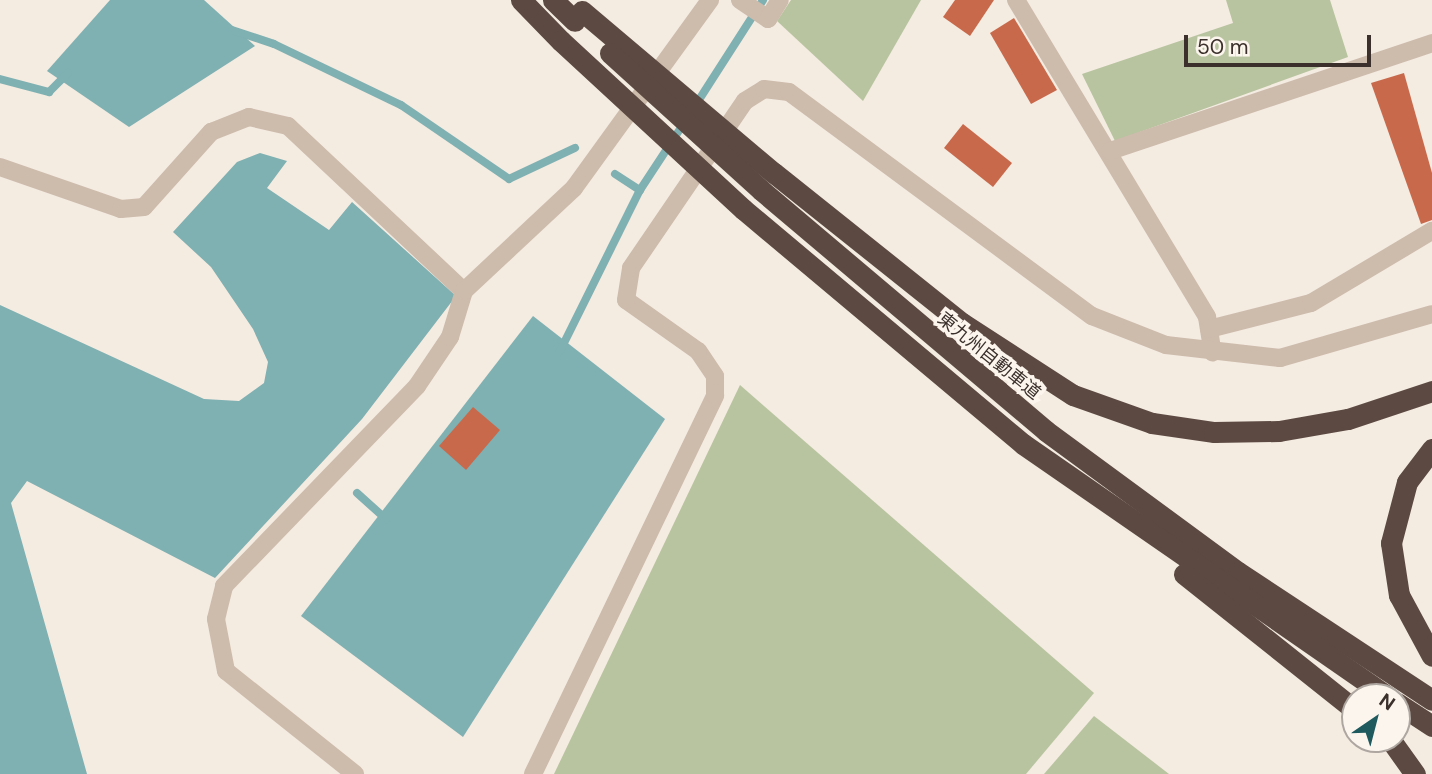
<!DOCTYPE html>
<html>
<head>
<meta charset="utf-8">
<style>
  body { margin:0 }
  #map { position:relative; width:1432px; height:774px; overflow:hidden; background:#f4ebe1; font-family:"DM Sans","Noto Sans JP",sans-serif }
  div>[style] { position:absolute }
  .green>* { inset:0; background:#b8c4a0 }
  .water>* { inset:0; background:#7fb0b2 }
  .stream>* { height:8px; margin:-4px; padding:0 4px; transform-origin:4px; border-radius:4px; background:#7fb0b2 }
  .building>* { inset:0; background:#c8694b }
  .street>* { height:18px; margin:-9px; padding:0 9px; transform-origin:9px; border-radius:9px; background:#cdbbac }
  .highway>* { height:21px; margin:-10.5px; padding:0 10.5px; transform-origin:10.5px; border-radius:10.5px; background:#5c4a42 }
  .highway-bridge>* { height:21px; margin:-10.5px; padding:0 10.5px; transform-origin:10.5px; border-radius:10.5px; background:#5c4a42 }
  span { translate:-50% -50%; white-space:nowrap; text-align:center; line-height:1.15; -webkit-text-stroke:7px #fbf5ee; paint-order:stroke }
  .street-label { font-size:18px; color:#3b302b }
  .north { position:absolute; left:1341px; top:683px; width:70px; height:70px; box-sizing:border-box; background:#fbf5ee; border:2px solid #aea6a0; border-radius:50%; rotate:35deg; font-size:19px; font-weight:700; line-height:28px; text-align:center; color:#3b302b }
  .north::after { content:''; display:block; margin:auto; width:24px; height:32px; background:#1f5a5e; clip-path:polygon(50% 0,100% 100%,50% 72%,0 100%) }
  .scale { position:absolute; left:1184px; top:35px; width:187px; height:32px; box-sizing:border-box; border:4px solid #3b302b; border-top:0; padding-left:9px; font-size:21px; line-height:24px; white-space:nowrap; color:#3b302b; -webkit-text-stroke:5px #fbf5ee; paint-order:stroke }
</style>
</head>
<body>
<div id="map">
  <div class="green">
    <div style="clip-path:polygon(791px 0,921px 0,863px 101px,777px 21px)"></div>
    <div style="clip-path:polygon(1226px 0,1330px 0,1348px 57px,1115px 141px,1082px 74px,1233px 23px)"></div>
    <div style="clip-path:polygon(740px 385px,1094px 693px,1026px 774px,554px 774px)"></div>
    <div style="clip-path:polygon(1094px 716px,1169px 774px,1044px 774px)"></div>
  </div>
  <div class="water">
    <div style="clip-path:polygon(110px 0,204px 0,255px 46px,129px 127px,47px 71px)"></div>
    <div style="clip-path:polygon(260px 153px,287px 161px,267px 188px,329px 230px,352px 202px,456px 296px,362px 419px,215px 578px,27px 481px,11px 503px,87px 774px,0 774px,0 305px,204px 399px,239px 401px,264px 383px,268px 362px,253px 329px,211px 267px,173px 232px,237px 162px)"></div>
    <div style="clip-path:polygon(533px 316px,665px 419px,463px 737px,301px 616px)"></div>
  </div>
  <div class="stream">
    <div style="left:232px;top:30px;width:44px;rotate:18.4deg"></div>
    <div style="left:274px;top:44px;width:141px;rotate:25.7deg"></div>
    <div style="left:401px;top:105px;width:131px;rotate:34.4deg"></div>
    <div style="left:509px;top:179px;width:73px;rotate:-25.2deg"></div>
    <div style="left:0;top:79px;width:51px;rotate:14.9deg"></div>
    <div style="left:49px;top:92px;width:27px;rotate:-45deg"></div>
    <div style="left:695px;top:106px;width:126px;rotate:-57.3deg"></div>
    <div style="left:615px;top:174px;width:30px;rotate:33deg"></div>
    <div style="left:560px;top:351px;width:180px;rotate:-63.6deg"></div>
    <div style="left:640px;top:190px;width:80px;rotate:-56.7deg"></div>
    <div style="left:357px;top:493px;width:39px;rotate:42deg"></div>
  </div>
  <div class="building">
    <div style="clip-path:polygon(955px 0,994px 0,970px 36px,943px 17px)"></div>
    <div style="clip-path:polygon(1014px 18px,1057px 90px,1031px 104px,990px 33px)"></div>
    <div style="clip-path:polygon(1404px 73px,1432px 173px,1432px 220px,1421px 224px,1371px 83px)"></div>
    <div style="clip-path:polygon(963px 124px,1012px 163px,993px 187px,944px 148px)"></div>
    <div style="clip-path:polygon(473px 407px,500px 430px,466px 470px,439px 446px)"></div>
  </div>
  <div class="street">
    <div style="left:740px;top:0;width:34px;rotate:34deg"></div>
    <div style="left:768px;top:19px;width:22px;rotate:-58deg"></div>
    <div style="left:1016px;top:0;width:370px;rotate:58.9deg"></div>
    <div style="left:1207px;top:317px;width:36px;rotate:81deg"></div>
    <div style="left:1110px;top:151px;width:340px;rotate:-18.5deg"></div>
    <div style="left:0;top:167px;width:128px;rotate:19.1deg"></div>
    <div style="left:121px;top:209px;width:23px;rotate:-5deg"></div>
    <div style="left:144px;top:207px;width:101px;rotate:-48.2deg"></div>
    <div style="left:211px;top:132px;width:41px;rotate:-21.5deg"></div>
    <div style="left:249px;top:117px;width:40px;rotate:13deg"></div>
    <div style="left:288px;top:126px;width:241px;rotate:43.2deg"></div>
    <div style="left:1209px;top:329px;width:105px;rotate:-14.3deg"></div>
    <div style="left:1311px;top:303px;width:141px;rotate:-30.8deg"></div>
    <div style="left:355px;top:774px;width:165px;rotate:-141.4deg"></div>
    <div style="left:226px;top:671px;width:53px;rotate:-100.9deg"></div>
    <div style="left:216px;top:619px;width:34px;rotate:-76deg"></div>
    <div style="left:224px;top:586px;width:278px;rotate:-46deg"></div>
    <div style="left:417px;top:386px;width:59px;rotate:-56deg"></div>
    <div style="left:450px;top:337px;width:48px;rotate:-73.1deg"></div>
    <div style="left:464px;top:291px;width:151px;rotate:-43.1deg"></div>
    <div style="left:574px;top:188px;width:232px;rotate:-54.1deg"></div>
    <div style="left:533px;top:774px;width:420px;rotate:-64.3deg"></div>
    <div style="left:715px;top:395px;width:19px;rotate:-90deg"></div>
    <div style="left:715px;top:376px;width:30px;rotate:-124deg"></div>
    <div style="left:698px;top:351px;width:88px;rotate:-144.7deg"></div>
    <div style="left:626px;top:300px;width:32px;rotate:-81deg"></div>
    <div style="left:631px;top:268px;width:202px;rotate:-55.7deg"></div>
    <div style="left:745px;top:101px;width:22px;rotate:-32deg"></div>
    <div style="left:764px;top:89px;width:25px;rotate:7deg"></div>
    <div style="left:789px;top:92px;width:377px;rotate:36.5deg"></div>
    <div style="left:1092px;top:316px;width:79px;rotate:21.4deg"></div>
    <div style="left:1166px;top:345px;width:115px;rotate:6.5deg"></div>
    <div style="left:1280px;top:358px;width:158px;rotate:-16.1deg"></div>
  </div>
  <div class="highway">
    <div style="left:521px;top:0;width:57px;rotate:45.7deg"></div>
    <div style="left:553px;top:0;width:30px;rotate:44deg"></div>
    <div style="left:774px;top:173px;width:241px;rotate:38.6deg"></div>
    <div style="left:962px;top:323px;width:132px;rotate:33deg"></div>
    <div style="left:1073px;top:395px;width:84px;rotate:19.5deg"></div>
    <div style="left:1152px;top:423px;width:63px;rotate:8.3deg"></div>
    <div style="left:1214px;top:432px;width:65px;rotate:-0.9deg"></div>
    <div style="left:1279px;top:431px;width:70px;rotate:-9.9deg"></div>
    <div style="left:1348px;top:419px;width:89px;rotate:-18.4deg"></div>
    <div style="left:761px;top:190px;width:373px;rotate:40.2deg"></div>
    <div style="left:1046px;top:431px;width:238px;rotate:36.3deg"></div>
    <div style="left:1238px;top:572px;width:232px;rotate:33.4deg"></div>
    <div style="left:743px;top:209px;width:366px;rotate:40deg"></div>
    <div style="left:1023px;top:444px;width:444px;rotate:34.7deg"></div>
    <div style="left:1432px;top:449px;width:41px;rotate:127.1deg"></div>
    <div style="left:1407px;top:482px;width:63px;rotate:104.7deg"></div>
    <div style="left:1391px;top:543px;width:53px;rotate:81.3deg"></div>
    <div style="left:1399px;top:595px;width:69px;rotate:61.6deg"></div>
    <div style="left:1184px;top:574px;width:218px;rotate:38.5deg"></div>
    <div style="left:1397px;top:703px;width:42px;rotate:33.3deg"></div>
    <div style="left:1390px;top:739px;width:43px;rotate:54.5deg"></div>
  </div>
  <div class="highway-bridge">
    <div style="left:582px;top:11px;width:251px;rotate:40.2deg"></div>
    <div style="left:561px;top:41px;width:248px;rotate:42.7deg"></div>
    <div style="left:610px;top:53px;width:204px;rotate:42.2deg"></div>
  </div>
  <div class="street-label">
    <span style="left:989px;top:356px;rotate:39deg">東九州自動車道</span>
  </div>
  <div class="north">N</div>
  <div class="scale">50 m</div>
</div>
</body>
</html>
